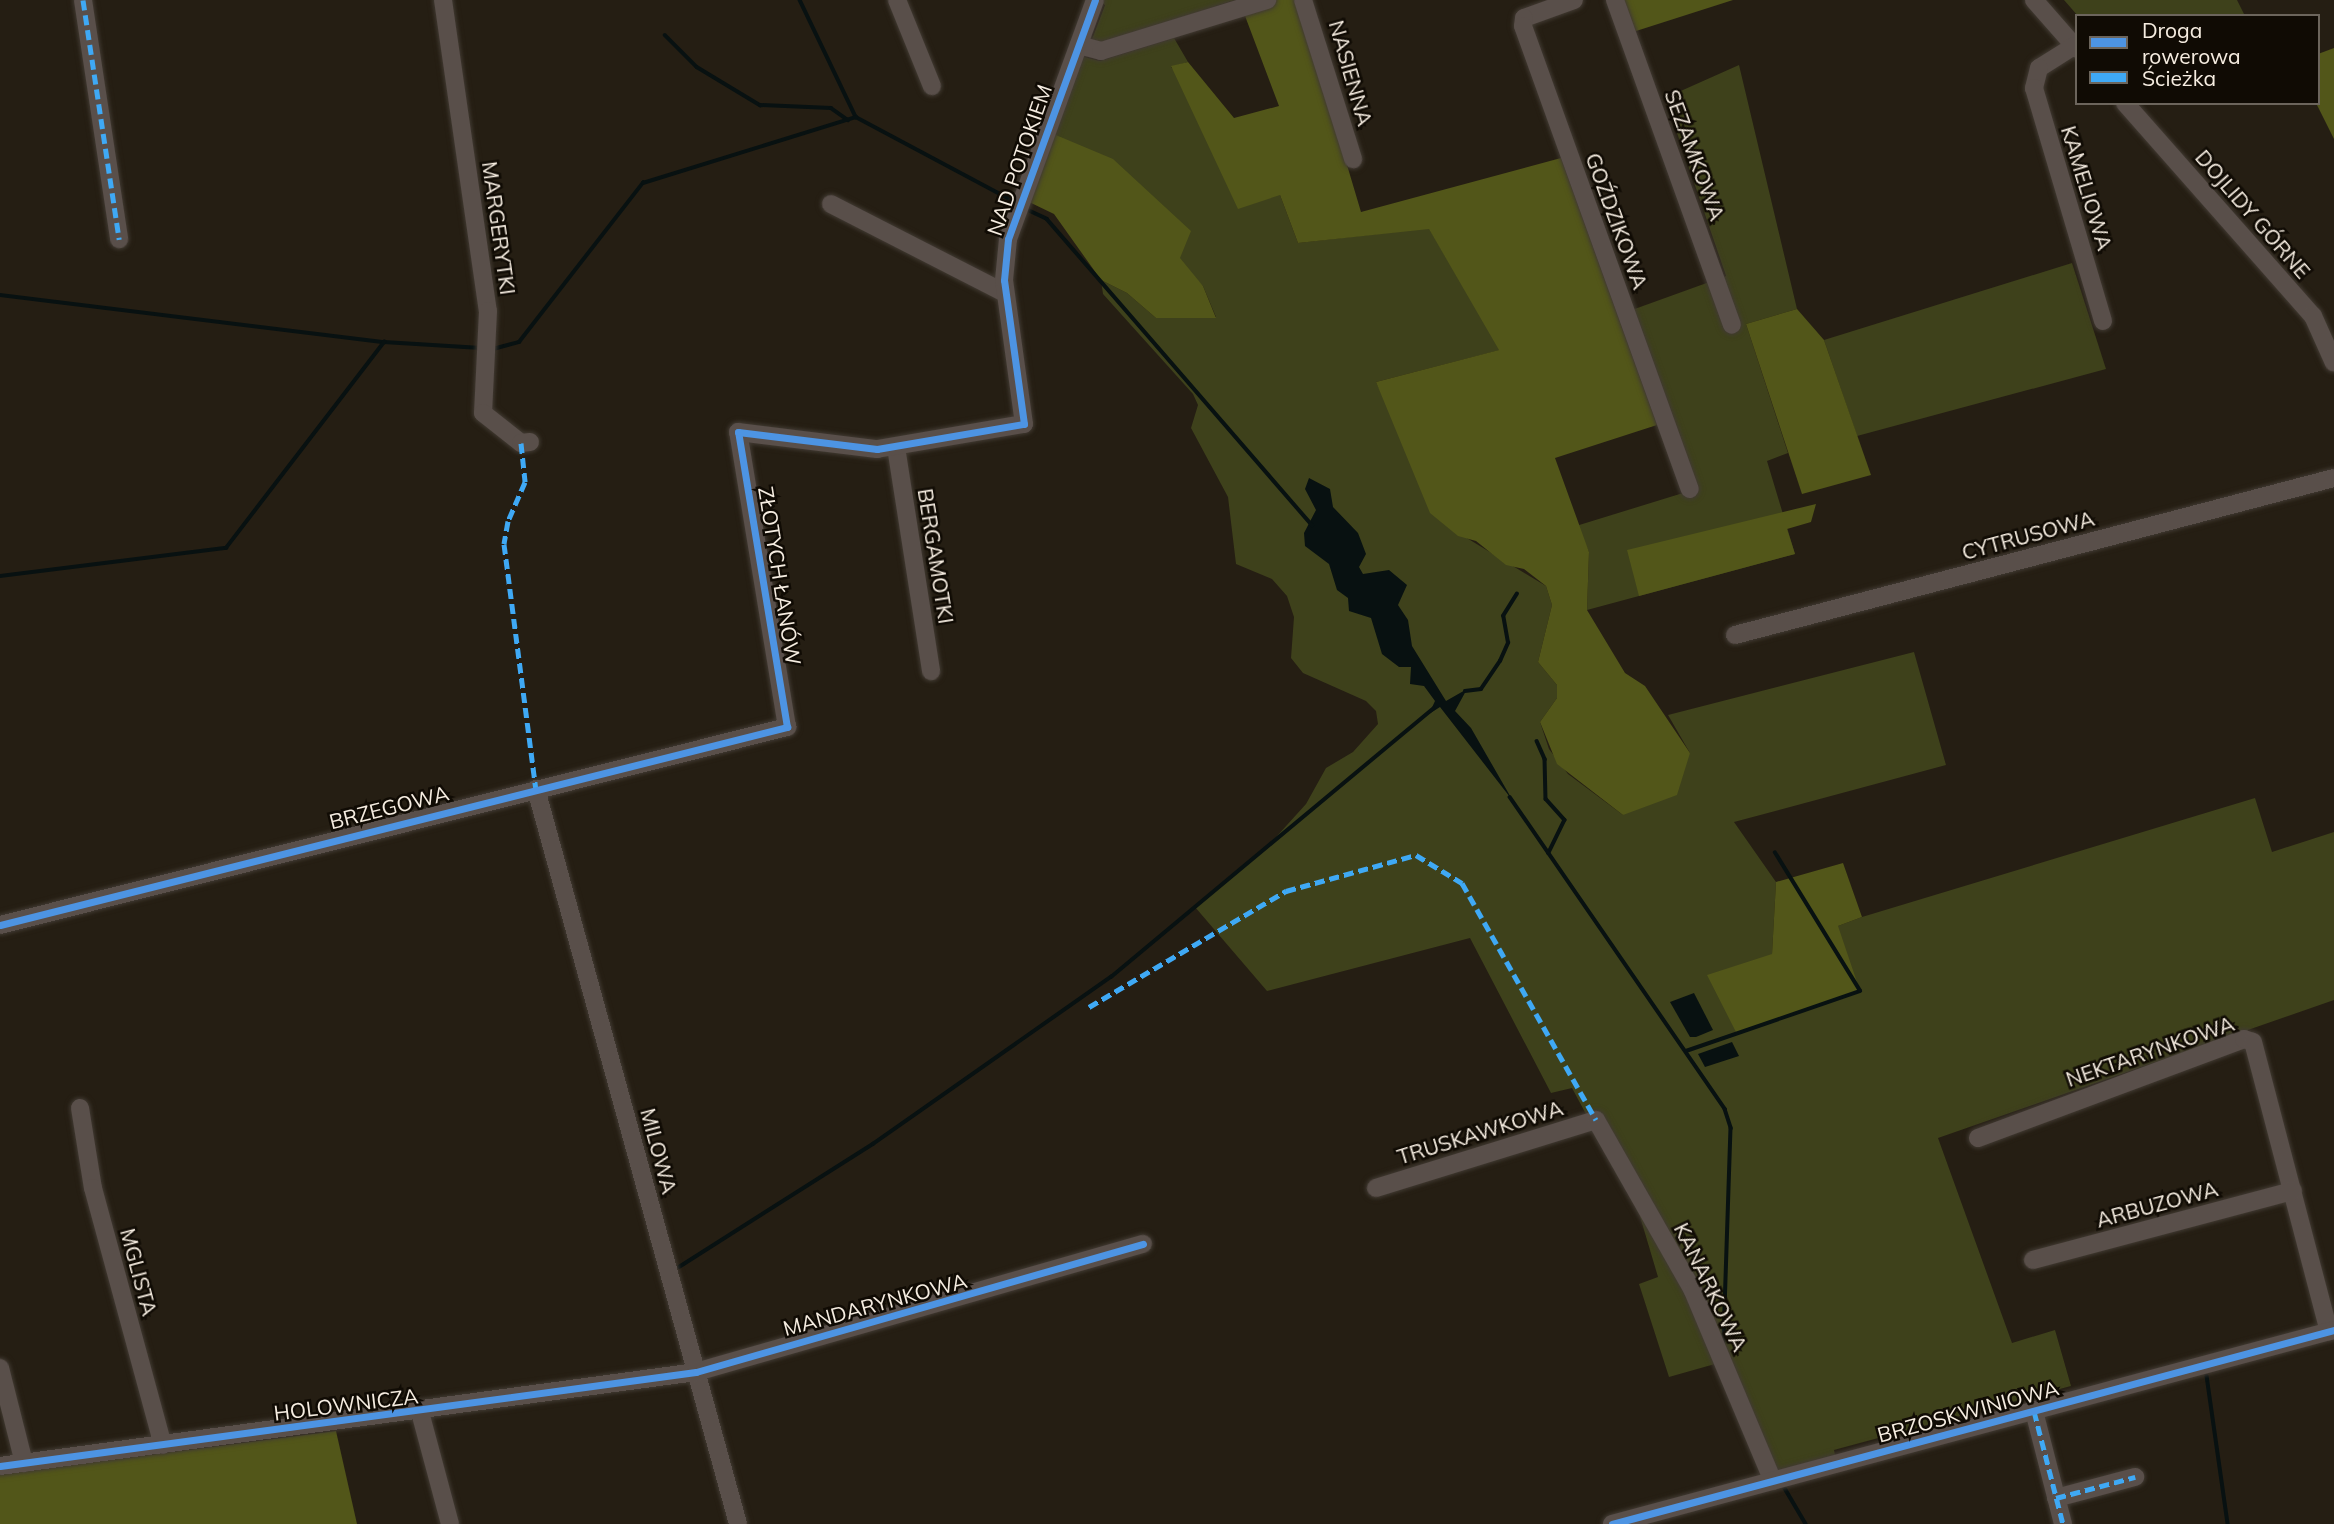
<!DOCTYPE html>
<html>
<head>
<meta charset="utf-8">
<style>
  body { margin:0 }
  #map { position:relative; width:2334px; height:1524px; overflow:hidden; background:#251e13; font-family:Mulish,sans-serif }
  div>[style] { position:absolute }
  .green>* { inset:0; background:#3e411b }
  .forest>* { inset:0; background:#525619 }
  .water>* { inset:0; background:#081111 }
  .stream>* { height:3.5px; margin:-1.75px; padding:0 1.75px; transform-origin:1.75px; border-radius:1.75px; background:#081111 }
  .roads { filter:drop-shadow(0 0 2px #413a32) drop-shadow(0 0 2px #413a32) }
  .minor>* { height:18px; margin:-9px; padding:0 9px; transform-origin:9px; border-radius:9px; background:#594f4a }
  .quiet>* { height:5px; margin-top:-2.5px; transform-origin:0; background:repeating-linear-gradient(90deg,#3fa9f5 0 10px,transparent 0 15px) }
  .cycleway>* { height:7px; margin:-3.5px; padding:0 3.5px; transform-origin:3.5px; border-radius:3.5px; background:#4d94e3 }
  span { translate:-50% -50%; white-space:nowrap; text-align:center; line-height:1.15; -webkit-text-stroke:5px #100b04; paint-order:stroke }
  .street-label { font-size:21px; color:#f6ede1 }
  .legend { position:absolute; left:2075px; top:14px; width:245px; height:91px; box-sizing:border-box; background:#100b04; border:2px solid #6c655c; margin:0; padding:9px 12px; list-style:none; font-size:21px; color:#f6ede1 }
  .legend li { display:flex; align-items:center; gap:14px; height:35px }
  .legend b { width:35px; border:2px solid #6c655c }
</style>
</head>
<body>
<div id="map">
  <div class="green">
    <div style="clip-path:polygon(1096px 0,1235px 0,1102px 43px,1092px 39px,1105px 5px)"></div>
    <div style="clip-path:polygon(2064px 0,2237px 0,2245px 16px,2078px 16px)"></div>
    <div style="clip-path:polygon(1174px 38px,1188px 62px,1171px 67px,1280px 195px,1298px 243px,1429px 228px,1500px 350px,1376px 382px,1447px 526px,1546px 586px,1552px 605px,1538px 662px,1557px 685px,1557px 698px,1540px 722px,1549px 749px,1568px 774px,1623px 815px,1690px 753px,1668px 715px,1914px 652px,1946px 765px,1734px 822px,1776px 882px,1772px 954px,1737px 1034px,1838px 926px,1862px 917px,2255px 798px,2272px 852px,2334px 832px,2334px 1000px,1938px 1138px,2012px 1343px,2055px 1330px,2071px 1386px,1834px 1450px,1835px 1455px,1778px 1471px,1729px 1360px,1669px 1377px,1639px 1284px,1658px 1277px,1639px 1213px,1572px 1088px,1551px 1093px,1470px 938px,1267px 991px,1195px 907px,1267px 847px,1306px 804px,1326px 768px,1353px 752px,1378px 724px,1376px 711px,1366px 701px,1303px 673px,1291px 658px,1294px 617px,1287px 596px,1272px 579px,1236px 564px,1228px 497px,1191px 428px,1198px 405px,1193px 394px,1103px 294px,1101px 280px,1127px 293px,1156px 318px,1216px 317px,1203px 286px,1051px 133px,1084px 57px,1100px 61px)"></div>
    <div style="clip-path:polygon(1739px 65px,1797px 309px,1746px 324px,1788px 453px,1767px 461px,1795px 554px,1587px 610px,1589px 552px,1576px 526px,1683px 493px,1618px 315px,1726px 276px,1665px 98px)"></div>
    <div style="clip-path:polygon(2072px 263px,2106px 369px,1857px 436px,1824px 340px)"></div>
  </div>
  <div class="forest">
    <div style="clip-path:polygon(1239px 0,1298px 0,1361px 212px,1561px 158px,1657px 425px,1555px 458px,1589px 552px,1587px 610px,1625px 673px,1645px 686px,1690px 753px,1677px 795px,1623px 815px,1557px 764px,1540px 722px,1557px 698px,1557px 685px,1538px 662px,1552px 605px,1546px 586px,1524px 569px,1506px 565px,1476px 541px,1458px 536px,1430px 513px,1376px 382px,1499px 350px,1429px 229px,1298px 243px,1280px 195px,1238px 209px,1171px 66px,1188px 62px,1234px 118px,1279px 106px)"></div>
    <div style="clip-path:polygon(1622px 0,1733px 0,1633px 32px)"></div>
    <div style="clip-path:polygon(2334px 48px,2334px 139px,2316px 103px,2318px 54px)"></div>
    <div style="clip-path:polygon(1051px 133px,1113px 159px,1191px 231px,1180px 258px,1203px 286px,1216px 318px,1156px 318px,1127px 293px,1101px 280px,1054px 214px,1027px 201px)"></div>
    <div style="clip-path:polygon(1797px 309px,1824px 340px,1871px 475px,1802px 494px,1746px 324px)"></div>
    <div style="clip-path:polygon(1816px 504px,1811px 522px,1787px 529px,1795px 554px,1639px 596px,1627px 550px)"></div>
    <div style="clip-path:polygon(1843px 863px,1862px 917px,1838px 926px,1860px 991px,1737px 1034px,1707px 975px,1772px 954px,1776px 882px)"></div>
    <div style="clip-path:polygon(336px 1431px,357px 1524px,0 1524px,0 1474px)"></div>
  </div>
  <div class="water">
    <div style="clip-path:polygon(1309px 478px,1330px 489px,1333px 507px,1358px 533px,1366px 554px,1359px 567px,1363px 574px,1389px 570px,1407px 585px,1398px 605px,1408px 620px,1412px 646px,1446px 701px,1467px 689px,1455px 711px,1471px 728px,1513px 801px,1440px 707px,1429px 714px,1435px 701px,1424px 686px,1410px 684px,1411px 667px,1399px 667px,1382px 654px,1371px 618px,1349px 611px,1348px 598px,1337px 590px,1329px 564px,1305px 546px,1304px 533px,1316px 510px,1305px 489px)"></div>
    <div style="clip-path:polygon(1694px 993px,1713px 1030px,1696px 1037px,1690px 1037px,1670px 1002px)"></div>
    <div style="clip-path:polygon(1732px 1042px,1739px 1056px,1705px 1067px,1698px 1054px)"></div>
  </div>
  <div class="stream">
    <div style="left:800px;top:0;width:130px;rotate:64.4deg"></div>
    <div style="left:856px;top:117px;width:178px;rotate:28.1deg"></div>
    <div style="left:665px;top:35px;width:45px;rotate:45deg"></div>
    <div style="left:697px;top:67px;width:74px;rotate:31.1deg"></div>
    <div style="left:760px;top:105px;width:71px;rotate:2.4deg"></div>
    <div style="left:831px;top:108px;width:21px;rotate:35deg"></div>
    <div style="left:1026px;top:209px;width:23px;rotate:25deg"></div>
    <div style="left:1047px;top:219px;width:405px;rotate:49.1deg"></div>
    <div style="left:0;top:295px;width:387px;rotate:7deg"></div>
    <div style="left:384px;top:342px;width:97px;rotate:3.5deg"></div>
    <div style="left:493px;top:349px;width:27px;rotate:-15deg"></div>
    <div style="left:519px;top:342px;width:202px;rotate:-52.1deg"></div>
    <div style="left:643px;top:183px;width:223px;rotate:-17.2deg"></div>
    <div style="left:0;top:576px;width:228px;rotate:-7.1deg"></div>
    <div style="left:226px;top:548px;width:260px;rotate:-52.5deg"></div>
    <div style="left:1465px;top:691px;width:16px;rotate:-7deg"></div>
    <div style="left:1481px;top:689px;width:34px;rotate:-56deg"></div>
    <div style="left:1500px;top:661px;width:20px;rotate:-66deg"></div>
    <div style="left:1508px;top:643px;width:27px;rotate:-100deg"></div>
    <div style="left:1503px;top:616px;width:26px;rotate:-58deg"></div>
    <div style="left:1537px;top:741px;width:20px;rotate:66deg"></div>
    <div style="left:1545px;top:759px;width:40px;rotate:88.6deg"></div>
    <div style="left:1546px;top:799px;width:28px;rotate:48deg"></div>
    <div style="left:1565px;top:820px;width:37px;rotate:116deg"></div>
    <div style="left:1510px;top:797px;width:379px;rotate:55.4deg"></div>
    <div style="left:1725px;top:1109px;width:20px;rotate:72deg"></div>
    <div style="left:1731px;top:1128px;width:216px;rotate:91.9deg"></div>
    <div style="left:1686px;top:1051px;width:184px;rotate:-19deg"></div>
    <div style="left:1860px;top:991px;width:162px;rotate:-121.6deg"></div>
    <div style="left:679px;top:1267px;width:230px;rotate:-32.4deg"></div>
    <div style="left:873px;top:1144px;width:291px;rotate:-35.1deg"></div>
    <div style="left:1111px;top:977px;width:419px;rotate:-39.8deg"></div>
    <div style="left:2207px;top:1376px;width:149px;rotate:81.9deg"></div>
    <div style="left:1783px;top:1485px;width:45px;rotate:59.5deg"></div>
  </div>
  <div class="roads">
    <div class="minor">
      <div style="left:83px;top:0;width:242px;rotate:81.4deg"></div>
      <div style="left:443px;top:0;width:314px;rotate:81.8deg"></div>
      <div style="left:488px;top:311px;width:102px;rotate:92.8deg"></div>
      <div style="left:483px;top:413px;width:48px;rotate:38.3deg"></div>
      <div style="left:521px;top:443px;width:9px;rotate:-6deg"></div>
      <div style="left:897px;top:0;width:93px;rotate:67.9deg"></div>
      <div style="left:1303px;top:0;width:167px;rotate:72.5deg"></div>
      <div style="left:1574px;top:0;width:53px;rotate:160.2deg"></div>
      <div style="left:1524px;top:18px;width:8px;rotate:97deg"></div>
      <div style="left:1523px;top:26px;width:492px;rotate:70.2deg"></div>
      <div style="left:1615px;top:0;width:345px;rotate:70.2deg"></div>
      <div style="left:2034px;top:0;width:65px;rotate:48.7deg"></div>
      <div style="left:1079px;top:45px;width:23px;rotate:15deg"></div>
      <div style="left:1101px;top:51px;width:174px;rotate:-17.1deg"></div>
      <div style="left:2074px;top:46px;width:41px;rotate:147.8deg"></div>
      <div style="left:2039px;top:68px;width:21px;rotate:104deg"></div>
      <div style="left:2034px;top:88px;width:243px;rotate:73.5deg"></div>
      <div style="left:2125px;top:103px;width:284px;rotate:48.6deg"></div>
      <div style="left:2313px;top:316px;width:51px;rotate:65.9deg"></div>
      <div style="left:831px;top:204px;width:195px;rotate:27.1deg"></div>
      <div style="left:896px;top:447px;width:227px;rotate:81.1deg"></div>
      <div style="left:1735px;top:635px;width:619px;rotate:-14.69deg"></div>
      <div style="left:536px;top:789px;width:762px;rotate:74.63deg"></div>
      <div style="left:0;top:925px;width:812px;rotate:-14.12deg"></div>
      <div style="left:787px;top:727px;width:299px;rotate:-99.4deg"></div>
      <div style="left:738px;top:432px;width:140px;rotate:7deg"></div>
      <div style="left:877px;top:449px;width:149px;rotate:-9.7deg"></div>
      <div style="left:1024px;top:424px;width:145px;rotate:-97.9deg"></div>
      <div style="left:1004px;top:280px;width:41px;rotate:-84.4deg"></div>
      <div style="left:1008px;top:239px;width:254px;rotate:-70deg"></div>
      <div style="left:80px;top:1108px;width:81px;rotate:80.8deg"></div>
      <div style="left:93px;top:1188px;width:266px;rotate:74.8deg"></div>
      <div style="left:1978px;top:1138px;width:284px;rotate:-20.4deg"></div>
      <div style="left:2244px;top:1039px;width:9px;rotate:18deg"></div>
      <div style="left:2253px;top:1042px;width:299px;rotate:75.3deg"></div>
      <div style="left:1376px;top:1188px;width:230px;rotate:-17.2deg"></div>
      <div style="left:1596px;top:1120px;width:197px;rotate:60.4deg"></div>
      <div style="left:1693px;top:1291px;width:206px;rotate:67.2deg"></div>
      <div style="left:2033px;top:1260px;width:269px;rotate:-14.9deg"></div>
      <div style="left:0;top:1368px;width:98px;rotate:75.8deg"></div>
      <div style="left:2034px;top:1411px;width:117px;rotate:75.6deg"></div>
      <div style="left:420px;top:1412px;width:116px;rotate:75deg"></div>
      <div style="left:0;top:1466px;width:702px;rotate:-7.69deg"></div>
      <div style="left:696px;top:1372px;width:465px;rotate:-16deg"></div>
      <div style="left:2056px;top:1498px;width:82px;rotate:-14.9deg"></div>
      <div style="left:1612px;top:1524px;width:748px;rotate:-15.04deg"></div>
    </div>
  </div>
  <div class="quiet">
    <div style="left:83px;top:0;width:242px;rotate:81.4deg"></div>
    <div style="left:521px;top:443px;width:39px;rotate:84deg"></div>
    <div style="left:525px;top:482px;width:43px;rotate:113.6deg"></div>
    <div style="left:508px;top:521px;width:23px;rotate:100deg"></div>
    <div style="left:504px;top:544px;width:247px;rotate:82.6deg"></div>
    <div style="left:1089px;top:1007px;width:229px;rotate:-30.5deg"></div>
    <div style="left:1286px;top:891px;width:135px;rotate:-15.5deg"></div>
    <div style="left:1416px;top:855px;width:54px;rotate:31.3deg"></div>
    <div style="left:1462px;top:883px;width:272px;rotate:60.5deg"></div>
    <div style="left:2034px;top:1411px;width:117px;rotate:75.6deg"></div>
    <div style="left:2056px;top:1498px;width:82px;rotate:-14.9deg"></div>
  </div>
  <div class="cycleway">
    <div style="left:0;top:925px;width:812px;rotate:-14.12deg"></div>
    <div style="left:787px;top:727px;width:299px;rotate:-99.4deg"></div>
    <div style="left:738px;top:432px;width:140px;rotate:7deg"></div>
    <div style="left:877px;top:449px;width:149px;rotate:-9.7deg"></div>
    <div style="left:1024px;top:424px;width:145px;rotate:-97.9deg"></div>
    <div style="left:1004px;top:280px;width:41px;rotate:-84.4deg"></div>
    <div style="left:1008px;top:239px;width:254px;rotate:-70deg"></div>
    <div style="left:0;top:1466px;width:702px;rotate:-7.69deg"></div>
    <div style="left:696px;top:1372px;width:465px;rotate:-16deg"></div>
    <div style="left:1612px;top:1524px;width:748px;rotate:-15.04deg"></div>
  </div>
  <div class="street-label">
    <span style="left:1351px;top:73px;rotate:74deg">NASIENNA</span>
    <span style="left:1695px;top:155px;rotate:70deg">SEZAMKOWA</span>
    <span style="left:1019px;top:160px;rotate:-71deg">NAD POTOKIEM</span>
    <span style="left:2087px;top:188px;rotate:73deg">KAMELIOWA</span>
    <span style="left:2253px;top:214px;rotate:49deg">DOJLIDY GÓRNE</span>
    <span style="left:1617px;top:221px;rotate:70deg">GOŹDZIKOWA</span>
    <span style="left:499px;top:228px;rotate:82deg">MARGERYTKI</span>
    <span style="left:2028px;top:535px;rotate:-15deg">CYTRUSOWA</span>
    <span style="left:936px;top:556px;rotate:81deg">BERGAMOTKI</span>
    <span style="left:780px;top:576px;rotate:81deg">ZŁOTYCH ŁANÓW</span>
    <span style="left:389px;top:807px;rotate:-14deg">BRZEGOWA</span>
    <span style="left:2150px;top:1051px;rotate:-19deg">NEKTARYNKOWA</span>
    <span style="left:1480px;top:1132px;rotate:-17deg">TRUSKAWKOWA</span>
    <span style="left:659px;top:1151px;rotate:75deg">MILOWA</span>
    <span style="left:2157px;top:1204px;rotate:-15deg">ARBUZOWA</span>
    <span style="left:139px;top:1272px;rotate:75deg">MGLISTA</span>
    <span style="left:1711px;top:1287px;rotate:64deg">KANARKOWA</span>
    <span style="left:875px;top:1304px;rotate:-15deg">MANDARYNKOWA</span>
    <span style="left:346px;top:1404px;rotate:-7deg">HOLOWNICZA</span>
    <span style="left:1968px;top:1411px;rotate:-15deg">BRZOSKWINIOWA</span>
  </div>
  <ul class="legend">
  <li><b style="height:9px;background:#4d94e3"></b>Droga rowerowa</li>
  <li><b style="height:9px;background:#3fa9f5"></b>Ścieżka</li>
  </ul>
</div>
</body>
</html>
